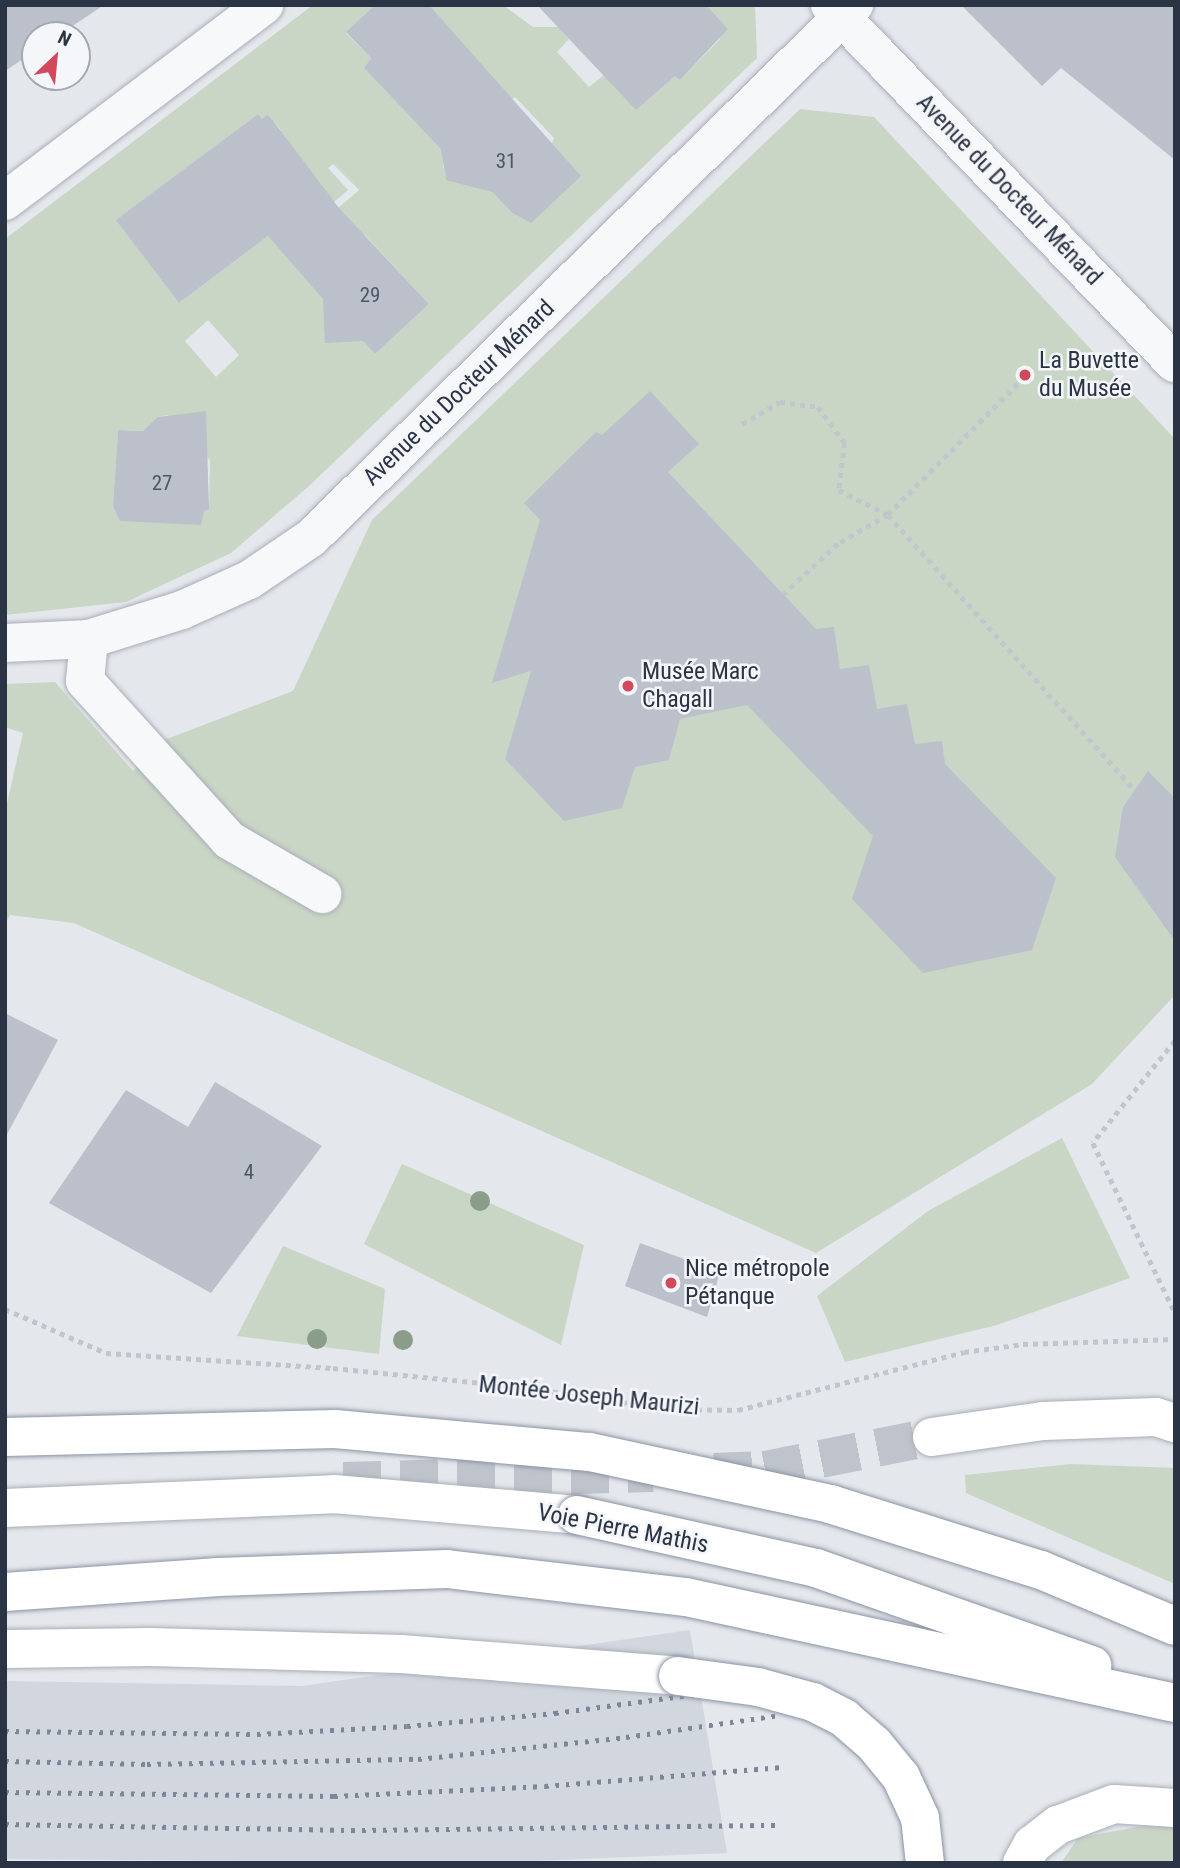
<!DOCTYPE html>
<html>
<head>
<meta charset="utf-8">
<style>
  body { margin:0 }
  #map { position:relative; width:1180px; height:1868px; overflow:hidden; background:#e4e7ec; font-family:"Roboto Condensed",sans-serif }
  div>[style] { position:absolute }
  .built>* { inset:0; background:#d2d6de }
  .green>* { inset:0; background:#c9d6c5 }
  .building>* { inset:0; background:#bbc0ca }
  .highway-tunnel>* { height:38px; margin-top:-19px; transform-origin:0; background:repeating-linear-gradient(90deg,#bfc3cb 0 38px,transparent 0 57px) }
  .path>* { height:4.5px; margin-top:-2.25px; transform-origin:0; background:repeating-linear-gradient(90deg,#c2c5cb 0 5px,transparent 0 10px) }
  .roads { filter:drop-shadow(0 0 2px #a9aeb7) drop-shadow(0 0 2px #a9aeb7) }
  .minor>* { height:38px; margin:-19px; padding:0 19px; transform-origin:19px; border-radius:19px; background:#f7f8fa }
  .highway>* { height:38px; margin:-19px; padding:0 19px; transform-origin:19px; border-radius:19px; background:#fff }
  .rail>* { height:5px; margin-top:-2.5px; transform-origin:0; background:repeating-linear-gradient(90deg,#7d8696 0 3.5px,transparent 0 10.5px) }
  .bridges { filter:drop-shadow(0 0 2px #8b94a3) drop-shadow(0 0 2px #8b94a3) }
  .highway-bridge>* { height:38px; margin:-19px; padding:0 19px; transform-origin:19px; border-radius:19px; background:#fff }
  .trees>* { width:20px; height:20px; margin:-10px; border-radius:50%; background:#899d89 }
  .dots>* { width:19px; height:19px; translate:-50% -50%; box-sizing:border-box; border:4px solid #f4f6f9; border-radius:50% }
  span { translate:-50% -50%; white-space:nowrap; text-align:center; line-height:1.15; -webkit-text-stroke:5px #f4f6f9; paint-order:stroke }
  .number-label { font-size:21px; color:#4f5766 }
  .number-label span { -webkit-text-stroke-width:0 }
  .street-label { font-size:24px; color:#2b3445 }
  .poi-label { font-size:24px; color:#2b3445 }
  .left { translate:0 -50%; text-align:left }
  .frame { position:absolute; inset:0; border:7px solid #2b3445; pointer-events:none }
  .north { position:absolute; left:21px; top:21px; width:70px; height:70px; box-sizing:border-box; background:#f4f6f9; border:2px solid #a4a8b1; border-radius:50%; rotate:26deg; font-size:19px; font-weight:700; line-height:28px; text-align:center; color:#2b3445 }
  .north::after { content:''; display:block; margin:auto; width:24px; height:32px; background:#d1495b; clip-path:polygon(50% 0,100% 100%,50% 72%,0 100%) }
</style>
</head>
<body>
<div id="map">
  <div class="built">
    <div style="clip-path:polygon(690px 1630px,727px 1853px,482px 1863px,5px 1859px,5px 1681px,302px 1686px)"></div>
  </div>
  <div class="green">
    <div style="clip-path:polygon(evenodd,313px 5px,375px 5px,346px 33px,371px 58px,364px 68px,410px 116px,428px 5px,503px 5px,533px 27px,559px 27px,569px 39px,557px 52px,589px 87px,604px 75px,636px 109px,675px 76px,680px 80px,720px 39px,721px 24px,706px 5px,755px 5px,757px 58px,309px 486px,231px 553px,126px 602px,5px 615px,5px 239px,313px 5px,515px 97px,554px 138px,525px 220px,512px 213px,486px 186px,445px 175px,443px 165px,445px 157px,515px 97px,313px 5px,258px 114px,262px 119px,268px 114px,281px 130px,274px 136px,320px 197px,179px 303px,117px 220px,258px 114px,313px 5px,333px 164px,359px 190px,330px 215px,326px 209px,348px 190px,328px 168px,333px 164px,313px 5px,365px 235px,429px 304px,375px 354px,312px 285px,365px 235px,313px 5px,208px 320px,239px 355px,216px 377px,185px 341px,208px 320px,313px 5px,168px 415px,210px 460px,209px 509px,113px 506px,118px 430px,147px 431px,158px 417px,168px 415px)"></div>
    <div style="clip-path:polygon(800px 109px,874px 117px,1175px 439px,1175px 995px,1092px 1084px,816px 1253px,74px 923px,10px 915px,5px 924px,5px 812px,23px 733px,5px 727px,5px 684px,55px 682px,133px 771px,164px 740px,293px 691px,372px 520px)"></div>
    <div style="clip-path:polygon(1062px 1138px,1130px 1278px,997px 1325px,845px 1362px,817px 1296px,928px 1211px)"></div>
    <div style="clip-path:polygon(402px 1164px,584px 1245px,561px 1345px,364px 1244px)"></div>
    <div style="clip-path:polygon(283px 1246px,385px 1289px,379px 1354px,237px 1336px)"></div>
    <div style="clip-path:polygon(1070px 1464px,1175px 1468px,1175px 1584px,966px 1493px,965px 1475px)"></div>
    <div style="clip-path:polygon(1163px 1822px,1175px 1827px,1175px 1863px,1061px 1863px,1078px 1838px)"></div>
  </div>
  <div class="building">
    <div style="clip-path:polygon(5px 5px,104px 5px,59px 35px,35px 35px,35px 51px,5px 71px)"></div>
    <div style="clip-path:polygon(375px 5px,429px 5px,581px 176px,531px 223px,512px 213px,492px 192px,446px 180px,441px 149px,364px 68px,371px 58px,346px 32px)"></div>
    <div style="clip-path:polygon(537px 5px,706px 5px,728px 29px,680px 80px,675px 76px,636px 110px)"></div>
    <div style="clip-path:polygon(961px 5px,1175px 5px,1175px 160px,1061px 68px,1042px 86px)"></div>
    <div style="clip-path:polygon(258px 114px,262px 119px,268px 114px,339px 208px,429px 304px,375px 354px,363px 341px,325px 343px,323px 299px,268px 236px,179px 303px,116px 220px)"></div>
    <div style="clip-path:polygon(650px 391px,699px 444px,668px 472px,816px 629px,834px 627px,840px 669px,869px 665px,877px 709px,907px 704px,915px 744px,942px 741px,945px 764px,1056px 878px,1032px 950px,923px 973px,852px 899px,873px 836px,747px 705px,680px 719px,669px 760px,635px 767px,622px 808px,564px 821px,505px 759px,531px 671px,492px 683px,540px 520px,524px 503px,596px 432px,602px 435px)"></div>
    <div style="clip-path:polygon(206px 411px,209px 509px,204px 511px,201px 525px,120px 521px,113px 506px,118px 430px,143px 431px,158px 417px)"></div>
    <div style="clip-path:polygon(1148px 771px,1175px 798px,1175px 941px,1115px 857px,1123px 807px)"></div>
    <div style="clip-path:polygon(5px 1013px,58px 1040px,5px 1138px)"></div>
    <div style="clip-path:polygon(215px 1082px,322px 1146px,211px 1293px,49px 1203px,126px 1090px,188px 1127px)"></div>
    <div style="clip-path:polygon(640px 1243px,720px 1272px,707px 1317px,625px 1286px)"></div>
  </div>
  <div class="highway-tunnel">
    <div style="left:714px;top:1472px;width:51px;rotate:-2.2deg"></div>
    <div style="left:765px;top:1470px;width:170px;rotate:-11.2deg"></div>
    <div style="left:343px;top:1481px;width:310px;rotate:-1.5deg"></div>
  </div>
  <div class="path">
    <div style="left:1018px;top:384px;width:185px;rotate:134.8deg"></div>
    <div style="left:888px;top:515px;width:370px;rotate:48.1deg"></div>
    <div style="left:742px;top:424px;width:44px;rotate:-30.1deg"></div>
    <div style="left:780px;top:402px;width:38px;rotate:7deg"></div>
    <div style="left:818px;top:407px;width:45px;rotate:53.1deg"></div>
    <div style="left:845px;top:443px;width:47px;rotate:97.3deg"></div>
    <div style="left:839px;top:490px;width:55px;rotate:27deg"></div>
    <div style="left:888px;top:515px;width:58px;rotate:149.9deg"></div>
    <div style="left:838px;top:544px;width:75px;rotate:137.2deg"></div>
    <div style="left:1175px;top:1041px;width:131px;rotate:128.8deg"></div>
    <div style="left:1093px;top:1143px;width:189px;rotate:64.2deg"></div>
    <div style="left:5px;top:1309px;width:110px;rotate:23.5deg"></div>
    <div style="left:106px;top:1353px;width:227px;rotate:3.8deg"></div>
    <div style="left:333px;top:1368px;width:191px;rotate:5.7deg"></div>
    <div style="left:523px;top:1387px;width:146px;rotate:8.7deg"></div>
    <div style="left:667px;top:1409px;width:71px;rotate:0.8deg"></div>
    <div style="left:738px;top:1410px;width:233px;rotate:-14.4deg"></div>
    <div style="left:964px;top:1352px;width:60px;rotate:-7.7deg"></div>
    <div style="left:1023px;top:1344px;width:152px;rotate:-1.9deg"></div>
  </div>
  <div class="roads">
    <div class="minor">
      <div style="left:830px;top:5px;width:497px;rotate:46.1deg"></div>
      <div style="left:5px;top:201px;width:325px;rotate:-37.1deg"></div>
      <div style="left:89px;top:639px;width:42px;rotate:95.4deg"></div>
      <div style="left:85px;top:681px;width:215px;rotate:47.8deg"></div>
      <div style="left:229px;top:840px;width:108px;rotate:30.1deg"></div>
      <div style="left:5px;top:643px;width:84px;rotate:-2.7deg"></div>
      <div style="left:89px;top:639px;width:97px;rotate:-17.3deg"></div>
      <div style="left:182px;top:610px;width:73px;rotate:-24.1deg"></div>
      <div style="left:249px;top:580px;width:75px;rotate:-34.1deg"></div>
      <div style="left:311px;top:538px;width:761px;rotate:-44.47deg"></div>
    </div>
    <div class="highway">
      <div style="left:932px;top:1437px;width:112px;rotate:-8.2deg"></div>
      <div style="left:1043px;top:1421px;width:113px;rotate:-2deg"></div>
      <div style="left:1156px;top:1417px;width:20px;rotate:18deg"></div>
      <div style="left:5px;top:1508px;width:329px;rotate:-2.4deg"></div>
      <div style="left:334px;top:1494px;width:244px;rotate:4.9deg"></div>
      <div style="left:5px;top:1649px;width:146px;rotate:-0.8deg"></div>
      <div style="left:151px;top:1647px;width:250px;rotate:1.6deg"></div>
      <div style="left:401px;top:1654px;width:278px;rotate:4.5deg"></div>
      <div style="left:1022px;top:1863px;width:21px;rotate:-61deg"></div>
      <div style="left:1032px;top:1845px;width:33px;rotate:-38deg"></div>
      <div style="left:1058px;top:1825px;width:60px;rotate:-20.6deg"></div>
      <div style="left:1114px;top:1804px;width:61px;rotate:3.8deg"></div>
    </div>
  </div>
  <div class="rail">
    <div style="left:5px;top:1731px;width:252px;rotate:0.7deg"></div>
    <div style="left:257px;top:1734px;width:150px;rotate:-3.1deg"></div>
    <div style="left:407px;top:1726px;width:149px;rotate:-5deg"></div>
    <div style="left:555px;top:1713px;width:228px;rotate:-7.6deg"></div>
    <div style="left:5px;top:1761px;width:142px;rotate:1.2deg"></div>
    <div style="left:147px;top:1764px;width:271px;rotate:-1.1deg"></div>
    <div style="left:418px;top:1759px;width:209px;rotate:-6deg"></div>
    <div style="left:626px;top:1737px;width:157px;rotate:-8.1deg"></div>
    <div style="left:5px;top:1792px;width:329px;rotate:0.7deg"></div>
    <div style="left:334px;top:1796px;width:211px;rotate:-2.7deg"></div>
    <div style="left:545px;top:1786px;width:235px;rotate:-4.6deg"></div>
    <div style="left:5px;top:1824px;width:357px;rotate:1deg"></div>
    <div style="left:362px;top:1830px;width:416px;rotate:-0.7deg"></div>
  </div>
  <div class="bridges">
    <div class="highway-bridge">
      <div style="left:5px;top:1437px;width:330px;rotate:-1.4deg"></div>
      <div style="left:335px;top:1429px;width:256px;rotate:5.2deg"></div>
      <div style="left:590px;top:1452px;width:246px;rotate:12.2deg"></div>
      <div style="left:830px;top:1504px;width:221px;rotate:17.4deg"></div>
      <div style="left:1041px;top:1570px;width:145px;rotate:22.7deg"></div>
      <div style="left:577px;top:1515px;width:245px;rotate:12.5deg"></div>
      <div style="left:816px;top:1568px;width:293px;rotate:19.4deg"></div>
      <div style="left:5px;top:1592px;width:214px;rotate:-4deg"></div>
      <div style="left:218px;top:1577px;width:229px;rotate:-2deg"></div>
      <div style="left:447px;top:1569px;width:241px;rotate:6.7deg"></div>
      <div style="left:686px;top:1597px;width:500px;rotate:12.23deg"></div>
      <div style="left:678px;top:1676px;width:81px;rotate:7.8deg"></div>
      <div style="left:758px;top:1687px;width:57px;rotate:15.3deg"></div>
      <div style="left:813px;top:1702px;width:35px;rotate:27deg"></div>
      <div style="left:844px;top:1718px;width:40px;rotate:41deg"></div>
      <div style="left:874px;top:1744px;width:43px;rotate:50.7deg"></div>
      <div style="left:901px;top:1777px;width:45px;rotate:65.1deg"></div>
      <div style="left:920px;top:1818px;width:45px;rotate:83.7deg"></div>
    </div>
  </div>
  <div class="trees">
    <div style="left:480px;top:1201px"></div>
    <div style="left:317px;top:1339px"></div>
    <div style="left:403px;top:1340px"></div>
  </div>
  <div class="dots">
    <div style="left:1025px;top:375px;background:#d1495b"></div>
    <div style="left:628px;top:686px;background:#d1495b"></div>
    <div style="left:671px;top:1283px;background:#d1495b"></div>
  </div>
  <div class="number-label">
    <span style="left:506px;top:161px">31</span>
    <span style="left:370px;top:295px">29</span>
    <span style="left:162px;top:483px">27</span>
    <span style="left:249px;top:1172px">4</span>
  </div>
  <div class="street-label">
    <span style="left:1009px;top:190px;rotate:46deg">Avenue du Docteur Ménard</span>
    <span style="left:459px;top:393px;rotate:-44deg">Avenue du Docteur Ménard</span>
    <span style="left:589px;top:1396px;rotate:6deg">Montée Joseph Maurizi</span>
    <span style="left:623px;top:1529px;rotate:11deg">Voie Pierre Mathis</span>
  </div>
  <div class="poi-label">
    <span class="left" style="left:1039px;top:375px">La Buvette<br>du Musée</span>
    <span class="left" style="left:642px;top:686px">Musée Marc<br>Chagall</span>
    <span class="left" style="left:685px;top:1283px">Nice métropole<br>Pétanque</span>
  </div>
  <div class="frame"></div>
  <div class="north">N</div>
</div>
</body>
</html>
